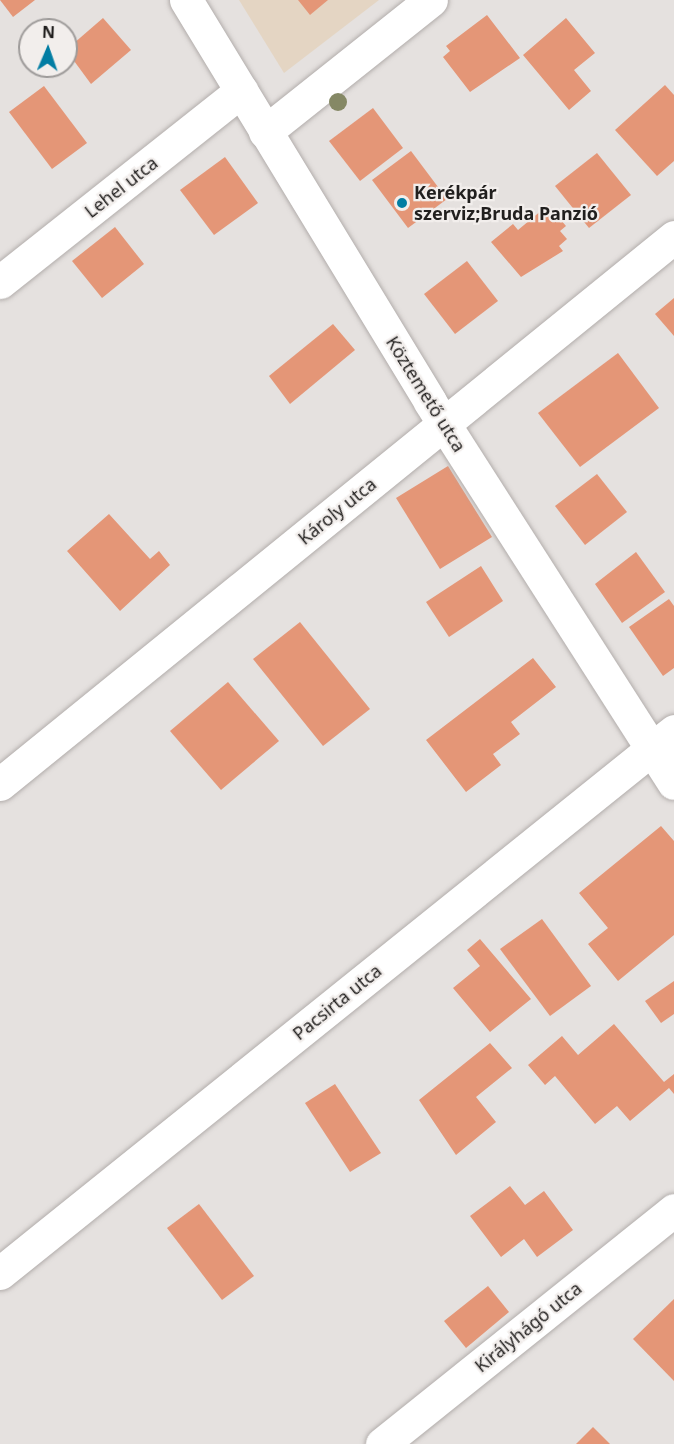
<!DOCTYPE html>
<html>
<head>
<meta charset="utf-8">
<style>
  body { margin:0 }
  #map { position:relative; width:674px; height:1444px; overflow:hidden; background:#e5e1df; font-family:"Noto Sans",sans-serif }
  div>[style] { position:absolute }
  .education>* { inset:0; background:#e4d5c3 }
  .building>* { inset:0; background:#e49677 }
  .roads { filter:drop-shadow(0 0 2px #b2adab) drop-shadow(0 0 2px #b2adab) }
  .minor>* { height:33px; margin:-16.5px; padding:0 16.5px; transform-origin:16.5px; border-radius:16.5px; background:#fff }
  .trees>* { width:18px; height:18px; margin:-9px; border-radius:50%; background:#858865 }
  .dots>* { width:16px; height:16px; translate:-50% -50%; box-sizing:border-box; border:3px solid #f2eeec; border-radius:50% }
  span { translate:-50% -50%; white-space:nowrap; text-align:center; line-height:1.15; -webkit-text-stroke:4.5px #f2eeec; paint-order:stroke }
  .street-label { font-size:18px; color:#211f1e }
  .poi-label { font-size:18px; color:#211f1e; font-weight:700 }
  .left { translate:0 -50%; text-align:left }
  .north { position:absolute; left:18px; top:18px; width:60px; height:60px; box-sizing:border-box; background:#f2eeec; border:2px solid #9e9b9a; border-radius:50%; rotate:2deg; font-size:16px; font-weight:700; line-height:24px; text-align:center; color:#211f1e }
  .north::after { content:''; display:block; margin:auto; width:21px; height:27px; background:#027da3; clip-path:polygon(50% 0,100% 100%,50% 72%,0 100%) }
</style>
</head>
<body>
<div id="map">
  <div class="education">
    <div style="clip-path:polygon(239px 0,379px 0,284px 73px)"></div>
  </div>
  <div class="building">
    <div style="clip-path:polygon(0 0,35px 0,13px 17px)"></div>
    <div style="clip-path:polygon(298px 0,328px 0,310px 15px)"></div>
    <div style="clip-path:polygon(487px 15px,520px 58px,470px 92px,443px 57px,450px 51px,446px 46px)"></div>
    <div style="clip-path:polygon(103px 18px,131px 50px,91px 84px,66px 50px)"></div>
    <div style="clip-path:polygon(566px 18px,595px 53px,574px 70px,591px 91px,569px 110px,523px 55px)"></div>
    <div style="clip-path:polygon(665px 85px,674px 95px,674px 161px,657px 176px,615px 130px)"></div>
    <div style="clip-path:polygon(44px 86px,87px 143px,52px 169px,9px 112px)"></div>
    <div style="clip-path:polygon(373px 108px,403px 148px,360px 181px,329px 141px)"></div>
    <div style="clip-path:polygon(411px 151px,447px 199px,408px 228px,372px 180px)"></div>
    <div style="clip-path:polygon(597px 153px,631px 195px,589px 228px,555px 186px)"></div>
    <div style="clip-path:polygon(225px 157px,258px 203px,214px 235px,180px 190px)"></div>
    <div style="clip-path:polygon(548px 205px,566px 226px,560px 231px,567px 239px,559px 246px,563px 251px,521px 277px,491px 242px,513px 224px,518px 230px)"></div>
    <div style="clip-path:polygon(115px 227px,144px 264px,102px 298px,72px 261px)"></div>
    <div style="clip-path:polygon(467px 261px,498px 301px,455px 334px,424px 294px)"></div>
    <div style="clip-path:polygon(674px 298px,674px 336px,655px 314px)"></div>
    <div style="clip-path:polygon(333px 324px,355px 350px,290px 404px,269px 376px)"></div>
    <div style="clip-path:polygon(618px 353px,659px 408px,580px 467px,538px 413px)"></div>
    <div style="clip-path:polygon(448px 466px,492px 537px,440px 569px,396px 498px)"></div>
    <div style="clip-path:polygon(597px 474px,627px 512px,585px 545px,555px 506px)"></div>
    <div style="clip-path:polygon(109px 514px,150px 559px,159px 551px,170px 565px,120px 611px,67px 551px)"></div>
    <div style="clip-path:polygon(636px 552px,665px 592px,622px 623px,595px 584px)"></div>
    <div style="clip-path:polygon(481px 566px,503px 601px,449px 637px,426px 602px)"></div>
    <div style="clip-path:polygon(669px 599px,674px 606px,674px 668px,663px 676px,629px 627px)"></div>
    <div style="clip-path:polygon(300px 622px,370px 709px,323px 746px,253px 659px)"></div>
    <div style="clip-path:polygon(533px 658px,556px 687px,511px 722px,520px 734px,493px 754px,501px 765px,466px 792px,426px 740px)"></div>
    <div style="clip-path:polygon(228px 682px,279px 741px,221px 790px,170px 731px)"></div>
    <div style="clip-path:polygon(661px 826px,674px 841px,674px 935px,618px 981px,588px 944px,608px 928px,579px 893px)"></div>
    <div style="clip-path:polygon(542px 919px,591px 986px,550px 1016px,500px 949px)"></div>
    <div style="clip-path:polygon(480px 939px,531px 999px,490px 1032px,453px 988px,480px 966px,467px 950px)"></div>
    <div style="clip-path:polygon(674px 981px,674px 1014px,661px 1023px,645px 1001px)"></div>
    <div style="clip-path:polygon(614px 1024px,664px 1082px,674px 1074px,674px 1094px,669px 1088px,630px 1121px,617px 1106px,595px 1124px,555px 1076px,545px 1085px,528px 1065px,562px 1036px,578px 1055px)"></div>
    <div style="clip-path:polygon(490px 1043px,512px 1068px,476px 1097px,496px 1122px,456px 1155px,419px 1100px)"></div>
    <div style="clip-path:polygon(335px 1084px,381px 1153px,350px 1172px,305px 1103px)"></div>
    <div style="clip-path:polygon(510px 1186px,525px 1205px,544px 1191px,573px 1230px,537px 1257px,524px 1239px,501px 1257px,470px 1216px)"></div>
    <div style="clip-path:polygon(199px 1204px,254px 1276px,222px 1300px,167px 1228px)"></div>
    <div style="clip-path:polygon(488px 1286px,509px 1312px,466px 1348px,444px 1321px)"></div>
    <div style="clip-path:polygon(674px 1299px,674px 1381px,633px 1339px)"></div>
    <div style="clip-path:polygon(593px 1427px,610px 1444px,576px 1444px)"></div>
  </div>
  <div class="roads">
    <div class="minor">
      <div style="left:186px;top:0;width:470px;rotate:58.7deg"></div>
      <div style="left:430px;top:402px;width:452px;rotate:57.4deg"></div>
      <div style="left:265px;top:132px;width:212px;rotate:-38.5deg"></div>
      <div style="left:0;top:282px;width:308px;rotate:-38.4deg"></div>
      <div style="left:0;top:784px;width:868px;rotate:-39.06deg"></div>
      <div style="left:0;top:1273px;width:865px;rotate:-38.8deg"></div>
      <div style="left:382px;top:1444px;width:374px;rotate:-38.7deg"></div>
    </div>
  </div>
  <div class="trees">
    <div style="left:338px;top:102px"></div>
  </div>
  <div class="dots">
    <div style="left:402px;top:203px;background:#027da3"></div>
  </div>
  <div class="street-label">
    <span style="left:121px;top:187px;rotate:-38deg">Lehel utca</span>
    <span style="left:426px;top:394px;rotate:58deg">Köztemető utca</span>
    <span style="left:337px;top:511px;rotate:-39deg">Károly utca</span>
    <span style="left:337px;top:1002px;rotate:-39deg">Pacsirta utca</span>
    <span style="left:528px;top:1327px;rotate:-39deg">Királyhágó utca</span>
  </div>
  <div class="poi-label">
    <span class="left" style="left:414px;top:203px">Kerékpár<br>szerviz;Bruda Panzió</span>
  </div>
  <div class="north">N</div>
</div>
</body>
</html>
